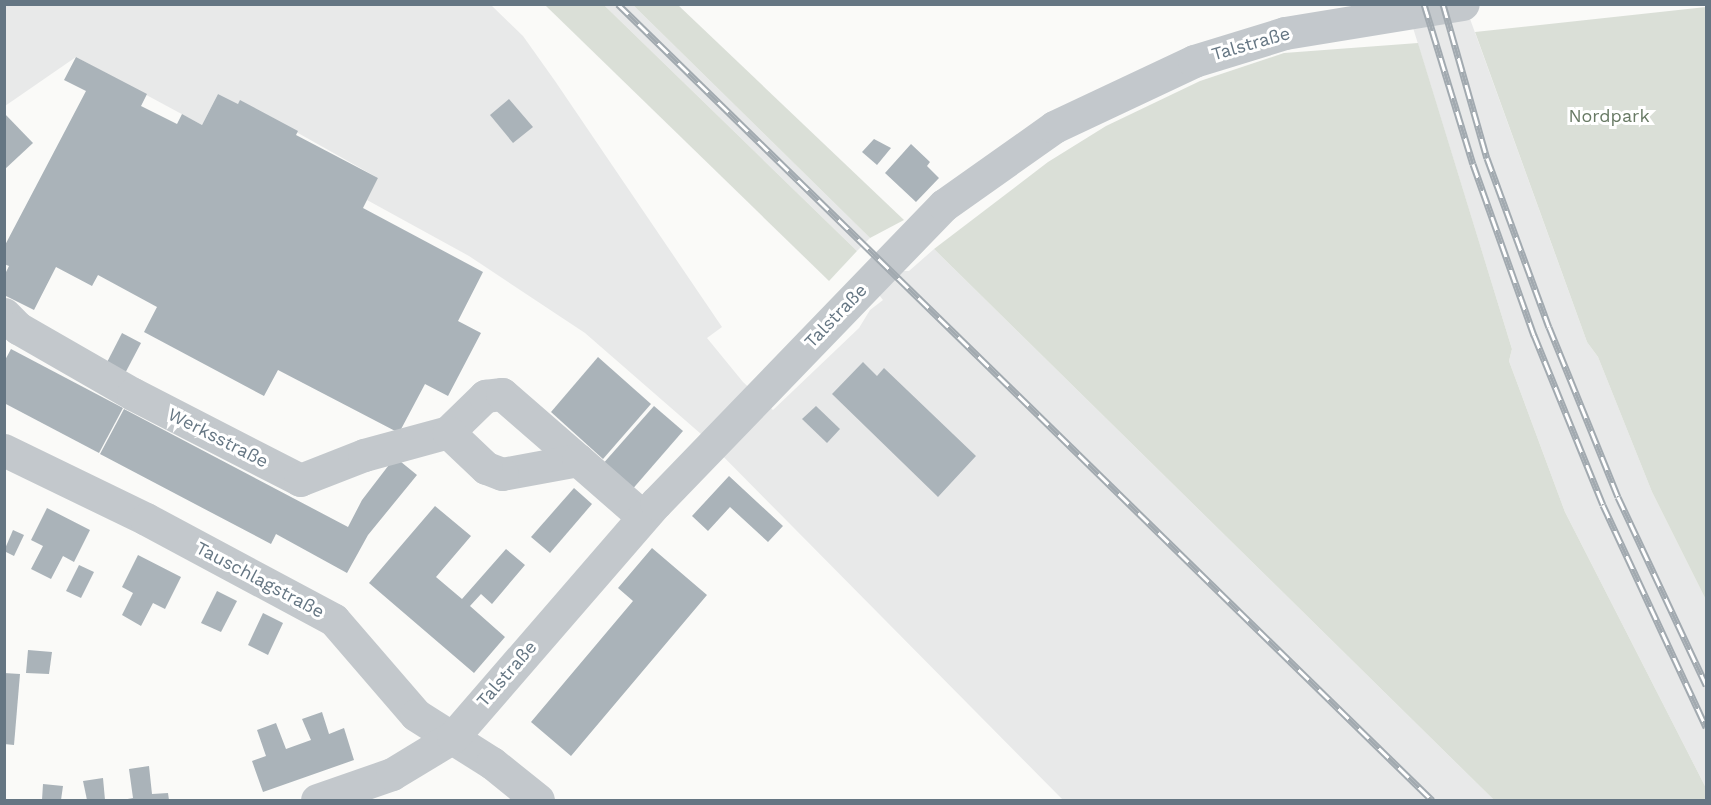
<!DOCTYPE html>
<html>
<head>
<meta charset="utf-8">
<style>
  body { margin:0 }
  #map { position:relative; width:1711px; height:805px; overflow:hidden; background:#fafaf8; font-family:"Work Sans",sans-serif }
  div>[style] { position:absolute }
  .built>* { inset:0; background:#e8e9e9 }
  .green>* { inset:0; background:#dadfd7 }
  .building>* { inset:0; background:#aab3b9 }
  .minor>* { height:33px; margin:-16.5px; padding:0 16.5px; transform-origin:16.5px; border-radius:16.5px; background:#c3c8cc }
  .rail>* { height:7px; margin-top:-3.5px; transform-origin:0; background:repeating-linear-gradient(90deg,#fff 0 14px,#a2aab0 0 28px); box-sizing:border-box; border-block:2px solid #a2aab0 }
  span { translate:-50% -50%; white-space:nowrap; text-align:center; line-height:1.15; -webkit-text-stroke:6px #fff; paint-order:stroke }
  .street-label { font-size:18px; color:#657683 }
  .park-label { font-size:18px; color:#687a64 }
  .frame { position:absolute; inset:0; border:6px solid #657683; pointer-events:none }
</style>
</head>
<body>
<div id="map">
  <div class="built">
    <div style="clip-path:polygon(5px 5px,491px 5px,523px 36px,555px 81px,722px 327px,707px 338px,743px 382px,773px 410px,859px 328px,870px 310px,883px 300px,879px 295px,903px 271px,909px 271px,934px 249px,1494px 800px,1063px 800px,701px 434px,585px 333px,469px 256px,367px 200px,378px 178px,241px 101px,238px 104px,218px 94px,202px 125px,76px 57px,5px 106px)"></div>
    <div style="clip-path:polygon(604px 5px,633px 5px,870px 238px,857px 251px)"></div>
    <div style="clip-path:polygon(1406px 5px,1465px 5px,1587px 342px,1598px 357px,1652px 492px,1706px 600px,1706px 788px,1565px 512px,1509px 361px,1512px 349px)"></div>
  </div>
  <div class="green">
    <div style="clip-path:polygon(545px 5px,604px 5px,857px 251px,829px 281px)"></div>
    <div style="clip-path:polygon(633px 5px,678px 5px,904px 220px,870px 238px)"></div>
    <div style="clip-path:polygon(1706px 7px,1706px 600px,1652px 492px,1598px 357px,1587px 342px,1475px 32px)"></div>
    <div style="clip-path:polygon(1418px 43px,1512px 349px,1509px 361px,1565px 512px,1706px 788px,1706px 800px,1494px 800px,934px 249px,1048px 162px,1106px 126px,1200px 81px,1284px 53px)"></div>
  </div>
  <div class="building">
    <div style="clip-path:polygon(76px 57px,147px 94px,141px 106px,177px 124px,182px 114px,202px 125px,218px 94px,238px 104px,240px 100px,298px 131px,296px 135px,378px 178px,363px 208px,483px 272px,458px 321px,481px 333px,448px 396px,425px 384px,399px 433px,278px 370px,264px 396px,144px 332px,157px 307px,98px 275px,92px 286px,56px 267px,34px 310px,4px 295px,4px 276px,9px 266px,4px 264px,4px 247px,86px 91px,64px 80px)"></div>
    <div style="clip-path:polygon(509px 99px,533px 127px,513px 143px,490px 115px)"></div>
    <div style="clip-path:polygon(4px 113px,33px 143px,4px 170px)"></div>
    <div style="clip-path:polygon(874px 139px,891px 148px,877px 165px,862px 152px)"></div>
    <div style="clip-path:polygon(911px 144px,930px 162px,927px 166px,939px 178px,916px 202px,885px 173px)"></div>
    <div style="clip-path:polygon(122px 333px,141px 343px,121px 381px,102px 372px)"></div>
    <div style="clip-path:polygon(11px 349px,123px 408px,99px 453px,4px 403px,4px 362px)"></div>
    <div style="clip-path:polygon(598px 357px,651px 404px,603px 459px,551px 412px)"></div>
    <div style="clip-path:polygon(863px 362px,877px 376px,884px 368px,976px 456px,938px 497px,832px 394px)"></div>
    <div style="clip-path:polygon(654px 406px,683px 431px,630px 492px,601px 466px)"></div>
    <div style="clip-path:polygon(816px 406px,840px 429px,827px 443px,802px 419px)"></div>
    <div style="clip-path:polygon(124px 409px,348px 527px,362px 500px,395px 457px,417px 475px,368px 535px,347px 573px,276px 534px,271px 544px,100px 454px)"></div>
    <div style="clip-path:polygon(729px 476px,783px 526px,768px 542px,730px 507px,708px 531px,692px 516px)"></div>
    <div style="clip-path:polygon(574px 488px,592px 504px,550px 553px,531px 537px)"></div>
    <div style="clip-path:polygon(435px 506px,471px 536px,436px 577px,462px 599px,506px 549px,525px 565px,492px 604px,481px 594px,470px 606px,505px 637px,474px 673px,369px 583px)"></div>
    <div style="clip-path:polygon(47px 508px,90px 530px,74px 562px,63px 556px,51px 579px,31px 569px,43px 546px,31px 540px)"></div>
    <div style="clip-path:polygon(13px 530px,24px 535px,14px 556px,4px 551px)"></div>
    <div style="clip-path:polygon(652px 548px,707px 595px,571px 756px,531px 722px,633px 601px,618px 588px)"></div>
    <div style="clip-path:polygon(138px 555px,181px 577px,165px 609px,153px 603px,141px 626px,122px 615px,133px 593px,122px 587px)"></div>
    <div style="clip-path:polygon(79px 565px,94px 572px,81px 598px,66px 591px)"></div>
    <div style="clip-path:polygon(217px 591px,237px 601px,221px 632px,201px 623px)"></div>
    <div style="clip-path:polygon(263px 613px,283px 623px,268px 655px,248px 645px)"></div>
    <div style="clip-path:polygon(28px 650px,52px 652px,49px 674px,26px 673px)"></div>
    <div style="clip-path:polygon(4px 673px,20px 674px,14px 745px,4px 744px)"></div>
    <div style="clip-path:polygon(322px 712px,329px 734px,344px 728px,354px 760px,263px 792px,252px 761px,266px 756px,257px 730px,276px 723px,286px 749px,311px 740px,302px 719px)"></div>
    <div style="clip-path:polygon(149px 766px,152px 794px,168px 793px,169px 800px,122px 800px,133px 798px,129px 769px)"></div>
    <div style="clip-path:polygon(103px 778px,105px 800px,87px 800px,83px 781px)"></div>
    <div style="clip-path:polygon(43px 784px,63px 786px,61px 800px,42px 800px)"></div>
  </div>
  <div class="minor">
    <div style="left:4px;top:314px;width:20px;rotate:45deg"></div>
    <div style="left:18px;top:328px;width:133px;rotate:29.9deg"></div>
    <div style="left:133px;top:394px;width:188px;rotate:27.2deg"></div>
    <div style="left:300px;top:480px;width:69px;rotate:-21.3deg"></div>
    <div style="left:364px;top:455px;width:87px;rotate:-15.3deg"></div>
    <div style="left:448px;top:432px;width:52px;rotate:-44.2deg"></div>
    <div style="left:485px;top:396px;width:17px;rotate:-7deg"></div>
    <div style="left:502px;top:394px;width:101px;rotate:41deg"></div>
    <div style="left:578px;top:460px;width:77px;rotate:169.6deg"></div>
    <div style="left:502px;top:474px;width:17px;rotate:-159deg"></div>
    <div style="left:486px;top:468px;width:52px;rotate:-136.5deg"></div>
    <div style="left:4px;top:450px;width:158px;rotate:25.9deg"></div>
    <div style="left:146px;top:519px;width:213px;rotate:28.2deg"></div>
    <div style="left:334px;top:620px;width:125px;rotate:49.2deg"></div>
    <div style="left:416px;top:715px;width:90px;rotate:32.3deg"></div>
    <div style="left:492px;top:763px;width:59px;rotate:38.8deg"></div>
    <div style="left:578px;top:460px;width:86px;rotate:41.2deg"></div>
    <div style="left:317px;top:800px;width:79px;rotate:-19.1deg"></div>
    <div style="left:392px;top:774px;width:71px;rotate:-31.2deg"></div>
    <div style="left:453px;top:737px;width:310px;rotate:-49.1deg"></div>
    <div style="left:656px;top:503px;width:414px;rotate:-46deg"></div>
    <div style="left:944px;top:205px;width:135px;rotate:-35.3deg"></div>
    <div style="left:1054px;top:127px;width:155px;rotate:-25.2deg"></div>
    <div style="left:1194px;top:61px;width:95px;rotate:-17.1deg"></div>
    <div style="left:1285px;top:33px;width:180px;rotate:-9.3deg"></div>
  </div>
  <div class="rail">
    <div style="left:618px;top:4px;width:1139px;rotate:44.36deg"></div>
    <div style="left:1424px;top:4px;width:167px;rotate:73deg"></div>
    <div style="left:1473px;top:164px;width:182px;rotate:70.4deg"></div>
    <div style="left:1534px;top:335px;width:183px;rotate:67.9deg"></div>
    <div style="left:1603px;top:505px;width:245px;rotate:65.1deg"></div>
    <div style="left:1443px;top:4px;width:160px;rotate:74.1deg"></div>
    <div style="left:1487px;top:158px;width:180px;rotate:69.9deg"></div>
    <div style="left:1549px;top:327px;width:183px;rotate:67.9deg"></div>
    <div style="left:1618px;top:497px;width:208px;rotate:64.9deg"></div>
  </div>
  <div class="street-label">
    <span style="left:1251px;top:44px;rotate:-16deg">Talstraße</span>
    <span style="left:836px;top:316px;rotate:-46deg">Talstraße</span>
    <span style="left:218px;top:438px;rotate:27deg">Werksstraße</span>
    <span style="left:260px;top:580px;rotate:28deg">Tauschlagstraße</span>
    <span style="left:507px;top:674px;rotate:-49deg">Talstraße</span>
  </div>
  <div class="park-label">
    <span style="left:1609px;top:116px">Nordpark</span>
  </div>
  <div class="frame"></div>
</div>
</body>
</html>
